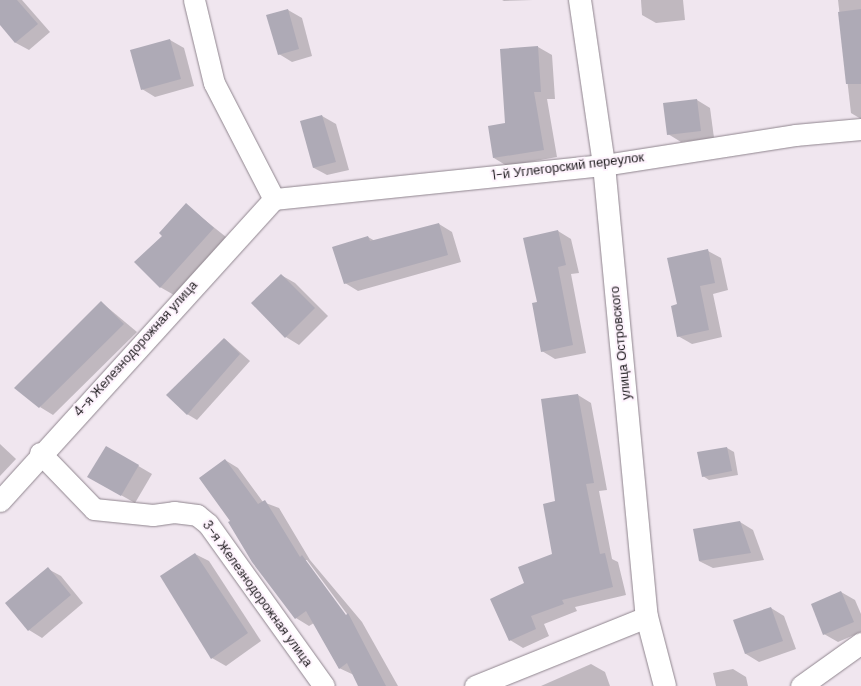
<!DOCTYPE html>
<html>
<head>
<meta charset="utf-8">
<style>
  body { margin:0 }
  #map { position:relative; width:861px; height:686px; overflow:hidden; background:#f0e6ef; font-family:"DM Sans",sans-serif }
  div>[style] { position:absolute }
  .shadow>* { inset:0; background:#0003 }
  .building>* { inset:0; background:#aeaab6 }
  .roads { filter:drop-shadow(0 0 1px #8f858e) drop-shadow(0 0 1px #8f858e) }
  .street>* { height:21px; margin:-10.5px; padding:0 10.5px; transform-origin:10.5px; border-radius:10.5px; background:#fff }
  .secondary>* { height:22px; margin:-11px; padding:0 11px; transform-origin:11px; border-radius:11px; background:#fff }
  span { translate:-50% -50%; white-space:nowrap; text-align:center; line-height:1.15; -webkit-text-stroke:4px #fef3fd; paint-order:stroke }
  .street-label { font-size:13px; color:#1e1b1e }
</style>
</head>
<body>
<div id="map">
  <div class="shadow">
    <div style="clip-path:polygon(0 0,22px 0,50px 32px,29px 50px,16px 43px,0 24px)"></div>
    <div style="clip-path:polygon(502px 0,533px 0,504px 1px)"></div>
    <div style="clip-path:polygon(641px 0,683px 0,685px 20px,656px 23px,642px 15px)"></div>
    <div style="clip-path:polygon(838px 0,861px 0,861px 119px,851px 113px)"></div>
    <div style="clip-path:polygon(288px 10px,302px 18px,312px 56px,292px 62px,279px 54px)"></div>
    <div style="clip-path:polygon(170px 40px,184px 48px,194px 86px,155px 97px,142px 89px)"></div>
    <div style="clip-path:polygon(538px 47px,552px 55px,555px 99px,547px 99px,557px 157px,507px 166px,494px 158px,506px 124px,501px 50px)"></div>
    <div style="clip-path:polygon(697px 100px,710px 108px,714px 138px,681px 142px,668px 134px)"></div>
    <div style="clip-path:polygon(322px 116px,336px 124px,349px 170px,327px 175px,314px 168px)"></div>
    <div style="clip-path:polygon(186px 205px,226px 237px,174px 295px,160px 287px,163px 236px)"></div>
    <div style="clip-path:polygon(439px 224px,452px 232px,461px 262px,358px 291px,345px 283px,368px 237px,375px 241px)"></div>
    <div style="clip-path:polygon(558px 231px,571px 239px,579px 273px,571px 274px,586px 353px,555px 359px,542px 351px,538px 303px)"></div>
    <div style="clip-path:polygon(708px 251px,721px 258px,728px 290px,713px 294px,722px 337px,692px 344px,678px 336px,678px 305px)"></div>
    <div style="clip-path:polygon(281px 275px,295px 283px,328px 316px,299px 345px,286px 337px)"></div>
    <div style="clip-path:polygon(101px 302px,137px 332px,53px 415px,40px 407px)"></div>
    <div style="clip-path:polygon(225px 339px,250px 361px,197px 420px,187px 414px)"></div>
    <div style="clip-path:polygon(578px 395px,591px 403px,607px 490px,599px 491px,612px 559px,618px 562px,626px 595px,575px 607px,577px 611px,544px 624px,549px 636px,523px 648px,510px 640px,526px 583px,554px 554px,556px 502px)"></div>
    <div style="clip-path:polygon(0 444px,16px 459px,0 476px)"></div>
    <div style="clip-path:polygon(106px 447px,152px 474px,135px 503px,89px 477px)"></div>
    <div style="clip-path:polygon(727px 448px,734px 452px,738px 475px,709px 480px,703px 476px)"></div>
    <div style="clip-path:polygon(evenodd,225px 460px,238px 468px,263px 502px,279px 508px,310px 560px,362px 622px,398px 686px,359px 686px,354px 675px,339px 668px,314px 623px,309px 626px,296px 618px,232px 521px,225px 460px,305px 560px,307px 560px,350px 618px,348px 619px,305px 560px)"></div>
    <div style="clip-path:polygon(740px 522px,753px 530px,764px 560px,713px 568px,699px 561px)"></div>
    <div style="clip-path:polygon(195px 554px,209px 561px,261px 641px,226px 666px,212px 658px)"></div>
    <div style="clip-path:polygon(48px 569px,61px 576px,83px 603px,42px 638px,29px 630px)"></div>
    <div style="clip-path:polygon(841px 592px,855px 600px,861px 614px,861px 632px,838px 642px,824px 634px)"></div>
    <div style="clip-path:polygon(771px 608px,784px 616px,796px 649px,759px 662px,746px 654px,734px 621px)"></div>
    <div style="clip-path:polygon(591px 664px,605px 672px,610px 686px,541px 686px)"></div>
    <div style="clip-path:polygon(733px 669px,746px 677px,748px 686px,716px 686px,713px 673px)"></div>
  </div>
  <div class="building">
    <div style="clip-path:polygon(0 0,17px 0,38px 24px,15px 43px,0 25px)"></div>
    <div style="clip-path:polygon(288px 9px,299px 49px,278px 55px,266px 15px)"></div>
    <div style="clip-path:polygon(861px 9px,861px 84px,846px 84px,838px 12px)"></div>
    <div style="clip-path:polygon(170px 39px,181px 79px,141px 90px,130px 50px)"></div>
    <div style="clip-path:polygon(538px 46px,541px 92px,534px 92px,544px 150px,493px 158px,488px 126px,505px 123px,500px 49px)"></div>
    <div style="clip-path:polygon(697px 99px,701px 131px,667px 135px,663px 103px)"></div>
    <div style="clip-path:polygon(322px 115px,336px 162px,313px 168px,300px 121px)"></div>
    <div style="clip-path:polygon(186px 203px,214px 228px,160px 288px,134px 262px,162px 236px,159px 233px)"></div>
    <div style="clip-path:polygon(439px 223px,448px 255px,344px 284px,332px 247px,368px 236px,370px 241px)"></div>
    <div style="clip-path:polygon(558px 230px,566px 265px,558px 267px,573px 345px,541px 352px,532px 303px,537px 302px,523px 238px)"></div>
    <div style="clip-path:polygon(708px 249px,715px 283px,700px 286px,709px 330px,677px 337px,671px 306px,677px 304px,667px 258px)"></div>
    <div style="clip-path:polygon(281px 274px,315px 308px,285px 338px,251px 303px)"></div>
    <div style="clip-path:polygon(101px 301px,124px 324px,39px 408px,14px 388px)"></div>
    <div style="clip-path:polygon(224px 338px,240px 354px,187px 415px,166px 395px)"></div>
    <div style="clip-path:polygon(578px 394px,594px 483px,586px 484px,600px 554px,605px 553px,613px 587px,562px 600px,564px 604px,531px 616px,536px 629px,509px 641px,490px 599px,524px 583px,518px 567px,552px 554px,543px 504px,555px 501px,541px 399px)"></div>
    <div style="clip-path:polygon(106px 446px,139px 465px,121px 496px,87px 477px)"></div>
    <div style="clip-path:polygon(727px 447px,732px 471px,702px 477px,697px 452px)"></div>
    <div style="clip-path:polygon(225px 459px,258px 504px,265px 500px,300px 557px,302px 555px,346px 615px,348px 613px,386px 686px,358px 686px,347px 663px,339px 669px,306px 611px,295px 619px,252px 562px,228px 522px,230px 521px,199px 478px)"></div>
    <div style="clip-path:polygon(740px 521px,751px 553px,699px 561px,693px 529px)"></div>
    <div style="clip-path:polygon(195px 553px,248px 633px,211px 659px,160px 576px)"></div>
    <div style="clip-path:polygon(48px 567px,71px 595px,28px 631px,5px 603px)"></div>
    <div style="clip-path:polygon(841px 591px,854px 622px,823px 635px,811px 604px)"></div>
    <div style="clip-path:polygon(771px 607px,783px 641px,745px 654px,733px 620px)"></div>
  </div>
  <div class="roads">
    <div class="street">
      <div style="left:194px;top:0;width:85px;rotate:76.5deg"></div>
      <div style="left:214px;top:83px;width:131px;rotate:62.7deg"></div>
      <div style="left:274px;top:199px;width:332px;rotate:-5.9deg"></div>
      <div style="left:604px;top:165px;width:193px;rotate:-8.9deg"></div>
      <div style="left:795px;top:135px;width:66px;rotate:-5.2deg"></div>
      <div style="left:40px;top:453px;width:78px;rotate:46deg"></div>
      <div style="left:94px;top:509px;width:59px;rotate:5.8deg"></div>
      <div style="left:153px;top:515px;width:21px;rotate:-8deg"></div>
      <div style="left:174px;top:512px;width:23px;rotate:7deg"></div>
      <div style="left:197px;top:515px;width:14px;rotate:39deg"></div>
      <div style="left:208px;top:524px;width:199px;rotate:54.4deg"></div>
      <div style="left:0;top:501px;width:408px;rotate:-47.8deg"></div>
      <div style="left:475px;top:686px;width:185px;rotate:-21.9deg"></div>
      <div style="left:801px;top:686px;width:74px;rotate:-35.6deg"></div>
    </div>
    <div class="secondary">
      <div style="left:580px;top:0;width:167px;rotate:81.7deg"></div>
      <div style="left:604px;top:165px;width:454px;rotate:84.6deg"></div>
      <div style="left:647px;top:617px;width:71px;rotate:75.4deg"></div>
    </div>
  </div>
  <div class="street-label">
    <span style="left:568px;top:167px;rotate:-7deg">1-й Углегорский переулок</span>
    <span style="left:621px;top:343px;rotate:-96deg">улица Островского</span>
    <span style="left:136px;top:349px;rotate:-48deg">4-я Железнодорожная улица</span>
    <span style="left:257px;top:594px;rotate:54deg">3-я Железнодорожная улица</span>
  </div>
</div>
</body>
</html>
